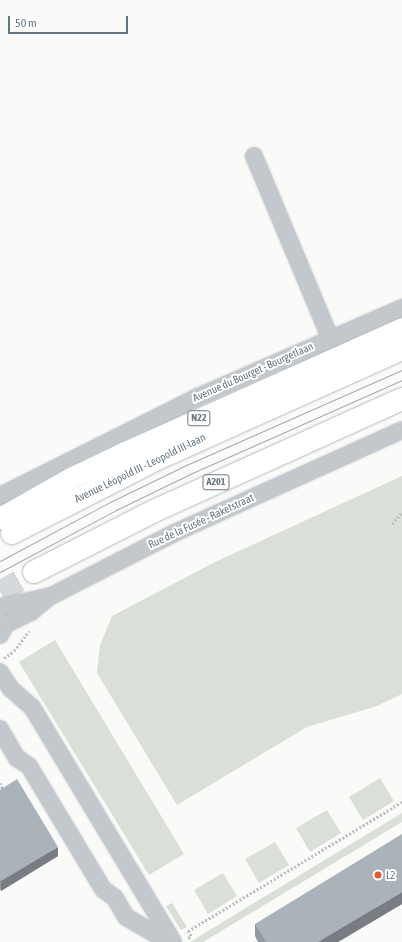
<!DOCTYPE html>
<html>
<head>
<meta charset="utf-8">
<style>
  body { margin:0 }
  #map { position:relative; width:402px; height:942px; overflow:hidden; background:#fafaf8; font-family:"Asap Condensed",sans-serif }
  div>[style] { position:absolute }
  .green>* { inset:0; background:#dadfd7 }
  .highway-tunnel>* { height:22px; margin-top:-11px; transform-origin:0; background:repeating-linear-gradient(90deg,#d5d9db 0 22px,transparent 0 33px) }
  .path>* { height:2.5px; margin-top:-1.25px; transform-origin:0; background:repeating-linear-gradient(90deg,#bbbfc2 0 2px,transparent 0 4px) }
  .roads { filter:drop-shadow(0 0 1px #b5babe) drop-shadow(0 0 1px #b5babe) }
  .minor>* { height:16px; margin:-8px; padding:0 8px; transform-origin:8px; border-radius:8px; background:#c3c8cc }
  .major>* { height:21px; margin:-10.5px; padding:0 10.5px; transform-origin:10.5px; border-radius:10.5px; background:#fff }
  .highway>* { height:22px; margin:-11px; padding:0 11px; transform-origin:11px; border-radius:11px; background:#fff }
  .tram>* { height:1px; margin:-0.5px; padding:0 0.5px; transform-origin:0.5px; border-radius:0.5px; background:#a2aab0 }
  .wall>* { inset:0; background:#929a9f }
  .shaded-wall>* { inset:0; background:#777d82 }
  .building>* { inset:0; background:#aab3b9 }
  .dots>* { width:11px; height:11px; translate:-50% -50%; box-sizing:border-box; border:2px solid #fff; border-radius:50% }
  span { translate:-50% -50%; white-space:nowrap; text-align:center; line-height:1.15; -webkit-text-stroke:4px #fff; paint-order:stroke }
  .shield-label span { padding:1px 3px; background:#fff; border:1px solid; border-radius:3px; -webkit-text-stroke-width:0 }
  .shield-label { font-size:10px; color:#657683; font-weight:700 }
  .street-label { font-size:11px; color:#657683 }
  .poi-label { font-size:11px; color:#657683 }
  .left { translate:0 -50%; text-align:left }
  .scale { position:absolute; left:8px; top:16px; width:120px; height:18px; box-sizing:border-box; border:2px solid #657683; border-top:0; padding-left:5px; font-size:12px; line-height:14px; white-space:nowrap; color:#657683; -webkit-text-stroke:3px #fff; paint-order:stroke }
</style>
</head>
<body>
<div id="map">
  <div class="green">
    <div style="clip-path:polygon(402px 476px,402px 694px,377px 706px,307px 727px,177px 805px,97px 673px,100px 645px,112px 616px,215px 562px)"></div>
    <div style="clip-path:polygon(55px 640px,184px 854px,149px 875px,19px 662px)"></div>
    <div style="clip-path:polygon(380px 778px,394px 801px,363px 820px,349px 797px)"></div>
    <div style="clip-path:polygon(327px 810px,341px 833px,310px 852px,296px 828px)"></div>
    <div style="clip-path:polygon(402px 813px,402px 822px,203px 942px,190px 942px)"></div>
    <div style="clip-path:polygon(275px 842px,289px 865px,259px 883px,245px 859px)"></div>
    <div style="clip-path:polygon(223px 873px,237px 896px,208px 914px,194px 890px)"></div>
    <div style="clip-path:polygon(172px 903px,187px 927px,181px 930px,166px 906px)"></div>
  </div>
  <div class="highway-tunnel">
    <div style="left:0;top:592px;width:39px;rotate:-30deg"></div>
  </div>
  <div class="path">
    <div style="left:392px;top:524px;width:16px;rotate:-50deg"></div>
    <div style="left:4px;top:658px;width:12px;rotate:-35deg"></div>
    <div style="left:14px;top:651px;width:25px;rotate:-53deg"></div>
    <div style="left:0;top:783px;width:7px;rotate:63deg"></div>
    <div style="left:3px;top:789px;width:3px;rotate:162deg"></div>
    <div style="left:188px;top:938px;width:4px;rotate:-34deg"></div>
    <div style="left:191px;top:936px;width:6px;rotate:-121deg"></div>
    <div style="left:188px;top:931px;width:250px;rotate:-31.1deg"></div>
  </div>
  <div class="roads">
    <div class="minor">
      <div style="left:254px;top:156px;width:197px;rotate:67.3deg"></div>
      <div style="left:0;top:496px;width:221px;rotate:-26.6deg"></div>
      <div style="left:198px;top:397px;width:223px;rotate:-23.6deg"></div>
      <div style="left:0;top:607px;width:52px;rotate:-12.2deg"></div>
      <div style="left:51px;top:596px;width:136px;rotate:-27.1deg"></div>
      <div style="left:172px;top:534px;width:252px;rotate:-24.3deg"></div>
      <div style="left:0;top:635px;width:13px;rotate:-61deg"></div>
      <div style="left:6px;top:624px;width:28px;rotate:-26deg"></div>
      <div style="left:31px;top:612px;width:25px;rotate:-40deg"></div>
      <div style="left:0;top:672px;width:20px;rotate:57deg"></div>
      <div style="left:11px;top:689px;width:28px;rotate:41deg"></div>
      <div style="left:32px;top:707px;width:274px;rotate:59deg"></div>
      <div style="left:0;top:729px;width:34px;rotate:60deg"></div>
      <div style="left:17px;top:758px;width:14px;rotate:34deg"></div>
      <div style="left:29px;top:766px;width:144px;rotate:59deg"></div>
      <div style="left:103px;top:889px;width:15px;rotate:37deg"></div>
      <div style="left:115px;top:898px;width:22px;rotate:60deg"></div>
      <div style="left:126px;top:917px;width:50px;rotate:30.2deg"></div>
    </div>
    <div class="major">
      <div style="left:0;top:518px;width:81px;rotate:-29.4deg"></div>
      <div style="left:71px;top:478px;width:60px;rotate:-25.7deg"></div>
      <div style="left:125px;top:452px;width:303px;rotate:-24.1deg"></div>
    </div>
    <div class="highway">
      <div style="left:12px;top:533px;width:163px;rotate:-27deg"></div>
      <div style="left:157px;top:459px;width:269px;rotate:-24.2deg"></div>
      <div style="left:34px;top:572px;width:135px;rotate:-26.9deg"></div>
      <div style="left:154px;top:511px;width:272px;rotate:-24.3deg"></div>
    </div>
  </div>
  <div class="tram">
    <div style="left:0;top:561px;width:125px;rotate:-28.2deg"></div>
    <div style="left:110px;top:502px;width:82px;rotate:-25.9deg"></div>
    <div style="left:184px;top:466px;width:238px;rotate:-23.8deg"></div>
    <div style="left:0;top:572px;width:132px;rotate:-28.1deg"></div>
    <div style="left:116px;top:510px;width:82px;rotate:-25.9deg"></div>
    <div style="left:190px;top:474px;width:232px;rotate:-23.9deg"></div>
  </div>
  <div class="wall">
    <div style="clip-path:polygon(0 790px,58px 856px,1px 891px,0 889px)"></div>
    <div style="clip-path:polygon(402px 904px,338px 942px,258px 942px,255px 936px,255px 924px)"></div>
  </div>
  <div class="shaded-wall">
    <div style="clip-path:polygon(58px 847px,58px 856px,1px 891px,1px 881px)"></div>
    <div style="clip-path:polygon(402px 892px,402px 904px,338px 942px,318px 942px)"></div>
  </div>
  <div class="building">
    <div style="clip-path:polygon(17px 779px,58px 847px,1px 881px,0 879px,0 790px)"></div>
    <div style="clip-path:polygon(402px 834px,402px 892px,318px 942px,266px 942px,255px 924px)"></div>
  </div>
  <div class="dots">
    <div style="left:378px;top:875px;background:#e4572e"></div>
  </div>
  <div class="shield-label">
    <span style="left:199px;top:418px">N22</span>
    <span style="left:216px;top:482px">A201</span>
  </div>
  <div class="street-label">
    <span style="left:253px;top:372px;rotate:-24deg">Avenue du Bourget - Bourgetlaan</span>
    <span style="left:140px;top:468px;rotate:-26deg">Avenue Léopold III - Leopold III-laan</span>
    <span style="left:201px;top:521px;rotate:-25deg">Rue de la Fusée - Raketstraat</span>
  </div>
  <div class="poi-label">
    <span class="left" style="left:386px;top:875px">L2</span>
  </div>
  <div class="scale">50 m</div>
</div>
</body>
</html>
